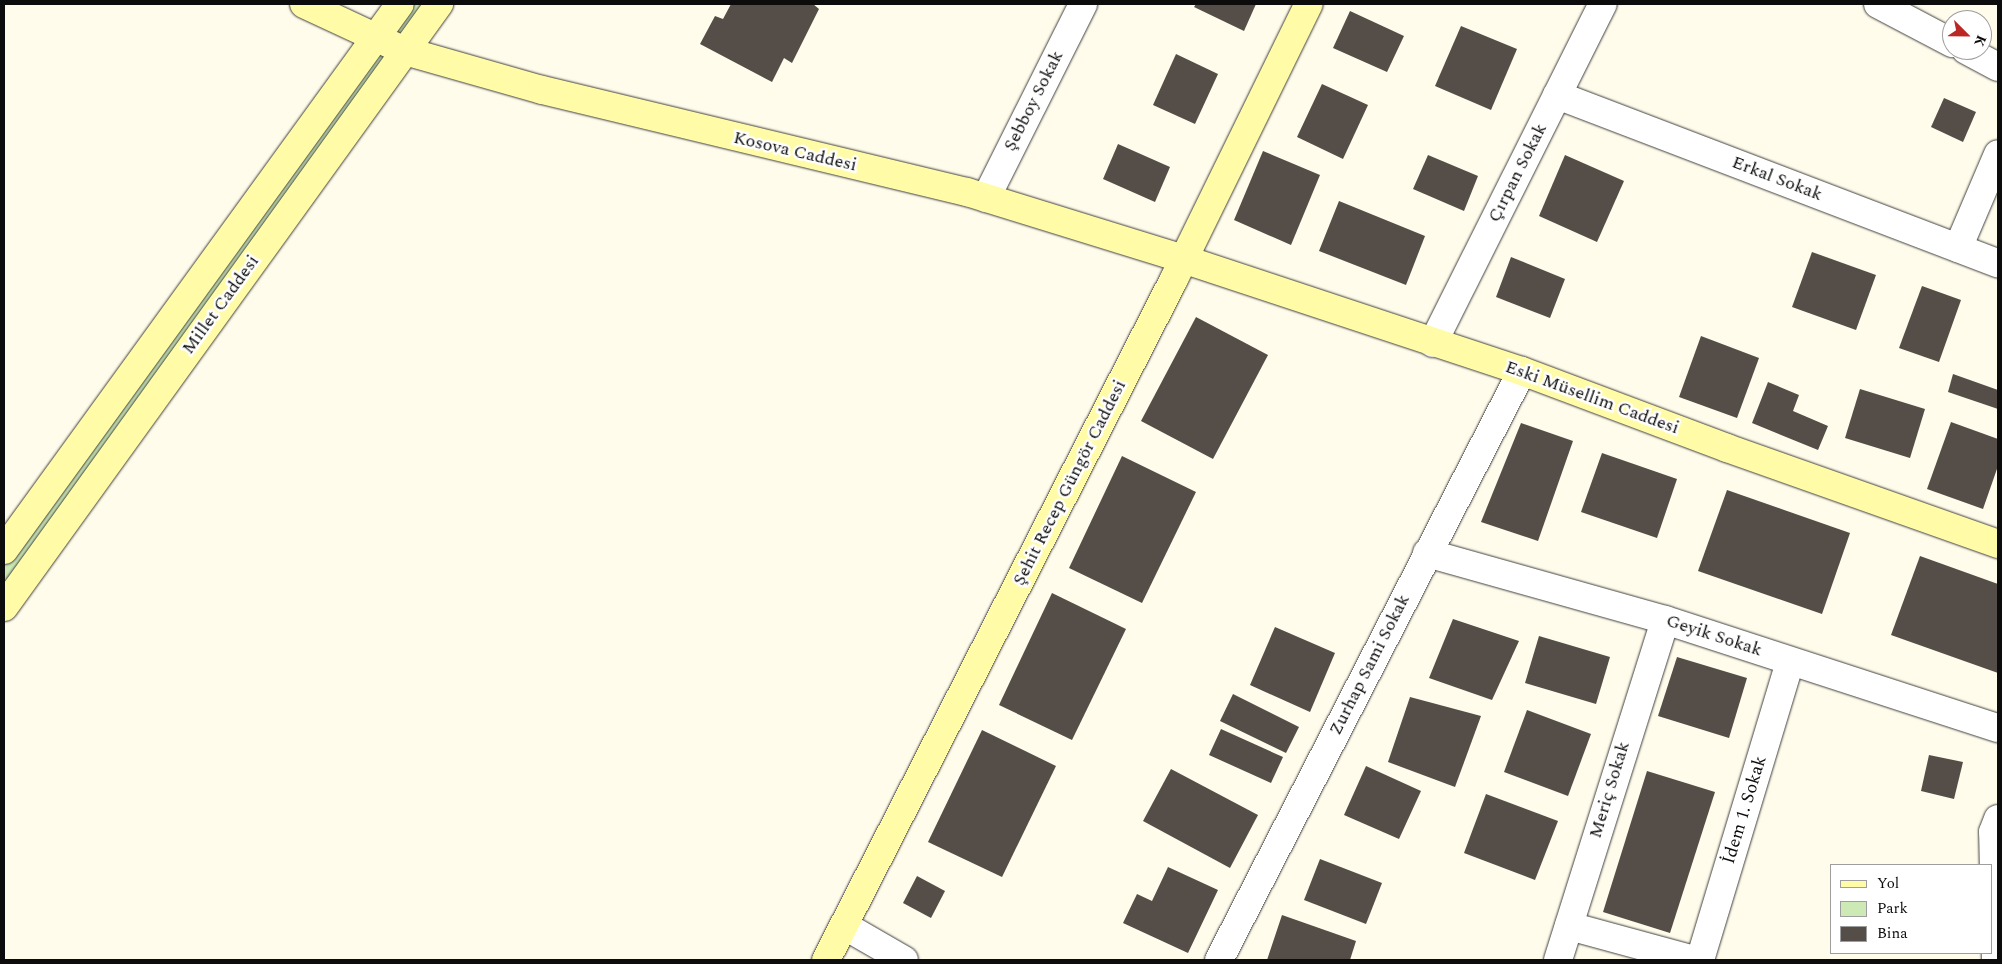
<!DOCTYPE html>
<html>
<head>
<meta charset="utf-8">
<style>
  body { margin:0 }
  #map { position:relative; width:2002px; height:964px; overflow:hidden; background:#fffceb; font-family:Spectral,serif }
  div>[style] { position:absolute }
  .green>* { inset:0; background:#cde9b6 }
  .building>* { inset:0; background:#554e48 }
  .roads { filter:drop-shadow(0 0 1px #3f3f3f) drop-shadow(0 0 1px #3f3f3f) }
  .street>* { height:28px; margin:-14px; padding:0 14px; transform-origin:14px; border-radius:14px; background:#fff }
  .secondary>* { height:28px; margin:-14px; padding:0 14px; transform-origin:14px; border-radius:14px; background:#fffba6 }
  span { translate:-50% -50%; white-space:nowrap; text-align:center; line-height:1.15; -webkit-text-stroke:5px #fff; paint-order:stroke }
  .street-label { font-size:18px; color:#0c0c0c }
  .frame { position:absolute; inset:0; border:5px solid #0c0c0c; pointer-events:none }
  .legend { position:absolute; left:1830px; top:864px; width:162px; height:90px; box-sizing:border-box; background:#fff; border:1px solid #9e9e9e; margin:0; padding:6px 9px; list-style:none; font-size:15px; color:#0c0c0c }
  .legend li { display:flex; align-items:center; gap:10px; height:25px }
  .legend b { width:25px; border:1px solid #9e9e9e }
  .north { position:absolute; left:1942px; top:10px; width:50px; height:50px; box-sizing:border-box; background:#fff; border:1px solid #9e9e9e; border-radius:50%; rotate:113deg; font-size:14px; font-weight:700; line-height:20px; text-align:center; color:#0c0c0c }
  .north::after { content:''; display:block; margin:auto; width:18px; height:22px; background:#bb2725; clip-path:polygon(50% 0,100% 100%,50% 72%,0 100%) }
</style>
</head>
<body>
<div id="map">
  <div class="green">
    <div style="clip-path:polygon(410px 4px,431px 4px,405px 39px,389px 33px)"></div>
    <div style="clip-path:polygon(378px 47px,393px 54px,4px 597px,4px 560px)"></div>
  </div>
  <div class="building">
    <div style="clip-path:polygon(731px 4px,813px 4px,819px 9px,792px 63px,784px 58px,772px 82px,700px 44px,715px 16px,723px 19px)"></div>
    <div style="clip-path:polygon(1196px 4px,1256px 4px,1244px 31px,1194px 7px)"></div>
    <div style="clip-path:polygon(1350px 11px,1404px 36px,1387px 72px,1333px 48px)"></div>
    <div style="clip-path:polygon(1461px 26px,1517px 49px,1491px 110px,1435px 86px)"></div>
    <div style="clip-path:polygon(1176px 54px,1218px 74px,1195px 124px,1153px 105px)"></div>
    <div style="clip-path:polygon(1322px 84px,1368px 105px,1343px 159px,1297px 137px)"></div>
    <div style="clip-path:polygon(1944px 98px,1976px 112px,1963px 142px,1931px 127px)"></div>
    <div style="clip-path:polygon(1118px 144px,1170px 167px,1155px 202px,1103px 179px)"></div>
    <div style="clip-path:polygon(1263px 151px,1320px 175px,1291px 245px,1234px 220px)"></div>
    <div style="clip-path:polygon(1428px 155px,1478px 176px,1464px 211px,1413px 189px)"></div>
    <div style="clip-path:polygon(1565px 155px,1624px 181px,1597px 242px,1539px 216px)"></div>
    <div style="clip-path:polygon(1339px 201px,1425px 236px,1406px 285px,1319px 251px)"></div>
    <div style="clip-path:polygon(1812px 252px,1876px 275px,1856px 330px,1792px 307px)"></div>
    <div style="clip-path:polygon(1511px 257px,1565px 279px,1550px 318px,1496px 297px)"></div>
    <div style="clip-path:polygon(1922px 286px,1961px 300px,1939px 362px,1899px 348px)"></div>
    <div style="clip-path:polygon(1196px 317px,1268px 355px,1213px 459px,1141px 421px)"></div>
    <div style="clip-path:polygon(1701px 336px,1759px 358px,1737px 418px,1679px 397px)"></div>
    <div style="clip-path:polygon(1953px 374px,1998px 390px,1998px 409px,1948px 392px)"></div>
    <div style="clip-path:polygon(1768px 382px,1799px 395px,1793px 411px,1828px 426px,1818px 450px,1752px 423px)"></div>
    <div style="clip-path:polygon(1860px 389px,1925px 409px,1910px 458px,1845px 438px)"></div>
    <div style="clip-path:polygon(1951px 422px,1998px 439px,1998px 466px,1983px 509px,1927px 489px)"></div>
    <div style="clip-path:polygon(1521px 423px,1573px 441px,1538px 541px,1481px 522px)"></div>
    <div style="clip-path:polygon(1602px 453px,1677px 479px,1657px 538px,1581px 512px)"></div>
    <div style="clip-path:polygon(1122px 456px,1196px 492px,1142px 603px,1069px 568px)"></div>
    <div style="clip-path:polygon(1727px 490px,1850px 533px,1822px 614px,1698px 571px)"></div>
    <div style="clip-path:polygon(1920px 556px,1998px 584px,1998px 673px,1891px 635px)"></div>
    <div style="clip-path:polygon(1052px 593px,1126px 629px,1072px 740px,999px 705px)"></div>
    <div style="clip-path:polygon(1453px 619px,1519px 641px,1492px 700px,1429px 678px)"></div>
    <div style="clip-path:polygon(1275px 627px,1335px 653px,1310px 712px,1250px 685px)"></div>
    <div style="clip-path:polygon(1539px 636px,1610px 657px,1596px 704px,1525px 683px)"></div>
    <div style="clip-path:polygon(1677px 657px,1747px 678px,1729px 738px,1658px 716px)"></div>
    <div style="clip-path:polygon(1233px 694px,1299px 727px,1286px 753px,1220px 721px)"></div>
    <div style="clip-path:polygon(1410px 697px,1481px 716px,1455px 787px,1388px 762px)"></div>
    <div style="clip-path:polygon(1527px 710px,1591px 734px,1568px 796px,1504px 772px)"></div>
    <div style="clip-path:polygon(1221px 729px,1283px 757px,1271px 783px,1209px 755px)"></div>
    <div style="clip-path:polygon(982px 730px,1056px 766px,1002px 877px,928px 842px)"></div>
    <div style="clip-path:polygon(1929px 755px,1963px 762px,1954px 799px,1921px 791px)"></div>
    <div style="clip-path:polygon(1366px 766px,1421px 791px,1399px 839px,1344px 815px)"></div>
    <div style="clip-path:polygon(1171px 769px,1258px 815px,1230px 868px,1143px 821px)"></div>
    <div style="clip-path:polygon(1647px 771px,1715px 792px,1670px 933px,1603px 912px)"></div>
    <div style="clip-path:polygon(1486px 794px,1558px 821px,1535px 880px,1464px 853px)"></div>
    <div style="clip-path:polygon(1320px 859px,1382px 883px,1366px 924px,1304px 900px)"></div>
    <div style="clip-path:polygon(1168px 867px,1218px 890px,1188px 953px,1123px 923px,1137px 894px,1152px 901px)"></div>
    <div style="clip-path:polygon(917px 876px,945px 891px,931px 918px,903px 903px)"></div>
    <div style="clip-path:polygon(1282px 915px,1356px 941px,1350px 960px,1267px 960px)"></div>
  </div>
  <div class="roads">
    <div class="street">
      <div style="left:1878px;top:4px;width:84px;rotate:27.8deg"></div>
      <div style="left:1966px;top:50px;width:36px;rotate:28deg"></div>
      <div style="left:1557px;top:95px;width:472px;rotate:20.9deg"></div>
      <div style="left:986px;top:198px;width:217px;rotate:-63.4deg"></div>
      <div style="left:1958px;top:248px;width:102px;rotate:-66.9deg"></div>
      <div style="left:1433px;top:343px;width:379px;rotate:-63.4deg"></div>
      <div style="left:1427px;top:553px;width:247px;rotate:15.7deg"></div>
      <div style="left:1665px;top:620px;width:350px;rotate:18deg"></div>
      <div style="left:845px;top:926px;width:68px;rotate:30deg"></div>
      <div style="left:1569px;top:926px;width:130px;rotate:15.2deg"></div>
      <div style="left:1219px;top:960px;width:662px;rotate:-62.78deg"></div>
      <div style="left:1558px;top:960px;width:356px;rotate:-72.5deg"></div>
      <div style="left:1700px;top:960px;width:312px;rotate:-73.2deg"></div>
      <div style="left:1996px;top:960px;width:128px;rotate:-91.3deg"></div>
      <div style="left:1993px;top:832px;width:14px;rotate:-69deg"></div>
    </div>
    <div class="secondary">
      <div style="left:304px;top:4px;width:111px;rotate:25deg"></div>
      <div style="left:405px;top:51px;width:142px;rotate:15.9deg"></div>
      <div style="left:542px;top:90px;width:437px;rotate:13.5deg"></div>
      <div style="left:967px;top:192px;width:226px;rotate:17.2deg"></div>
      <div style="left:1183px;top:259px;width:357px;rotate:18.3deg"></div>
      <div style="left:1522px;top:371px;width:219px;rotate:20.6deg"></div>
      <div style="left:1727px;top:448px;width:288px;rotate:19.5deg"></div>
      <div style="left:4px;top:550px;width:674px;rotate:-54.05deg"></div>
      <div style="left:4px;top:607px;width:744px;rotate:-54.19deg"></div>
      <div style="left:826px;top:960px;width:765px;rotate:-62.93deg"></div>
      <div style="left:1174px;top:279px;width:306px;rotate:-63.9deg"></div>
    </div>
  </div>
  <div class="street-label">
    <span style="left:1034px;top:101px;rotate:-63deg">Şebboy Sokak</span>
    <span style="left:795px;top:152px;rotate:13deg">Kosova Caddesi</span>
    <span style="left:1518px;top:173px;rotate:-63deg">Çırpan Sokak</span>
    <span style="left:1777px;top:179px;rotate:21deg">Erkal Sokak</span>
    <span style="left:221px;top:305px;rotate:-54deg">Millet Caddesi</span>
    <span style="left:1592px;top:398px;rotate:20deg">Eski Müsellim Caddesi</span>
    <span style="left:1070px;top:483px;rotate:-63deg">Şehit Recep Güngör Caddesi</span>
    <span style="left:1714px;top:636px;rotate:18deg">Geyik Sokak</span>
    <span style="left:1370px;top:665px;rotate:-63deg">Zurhap Sami Sokak</span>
    <span style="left:1610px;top:790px;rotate:-73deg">Meriç Sokak</span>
    <span style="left:1745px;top:810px;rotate:-73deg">İdem 1. Sokak</span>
  </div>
  <div class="frame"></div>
  <ul class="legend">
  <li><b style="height:6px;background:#fffba6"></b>Yol</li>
  <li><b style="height:14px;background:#cde9b6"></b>Park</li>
  <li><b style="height:14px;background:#554e48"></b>Bina</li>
  </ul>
  <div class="north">K</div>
</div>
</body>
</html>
